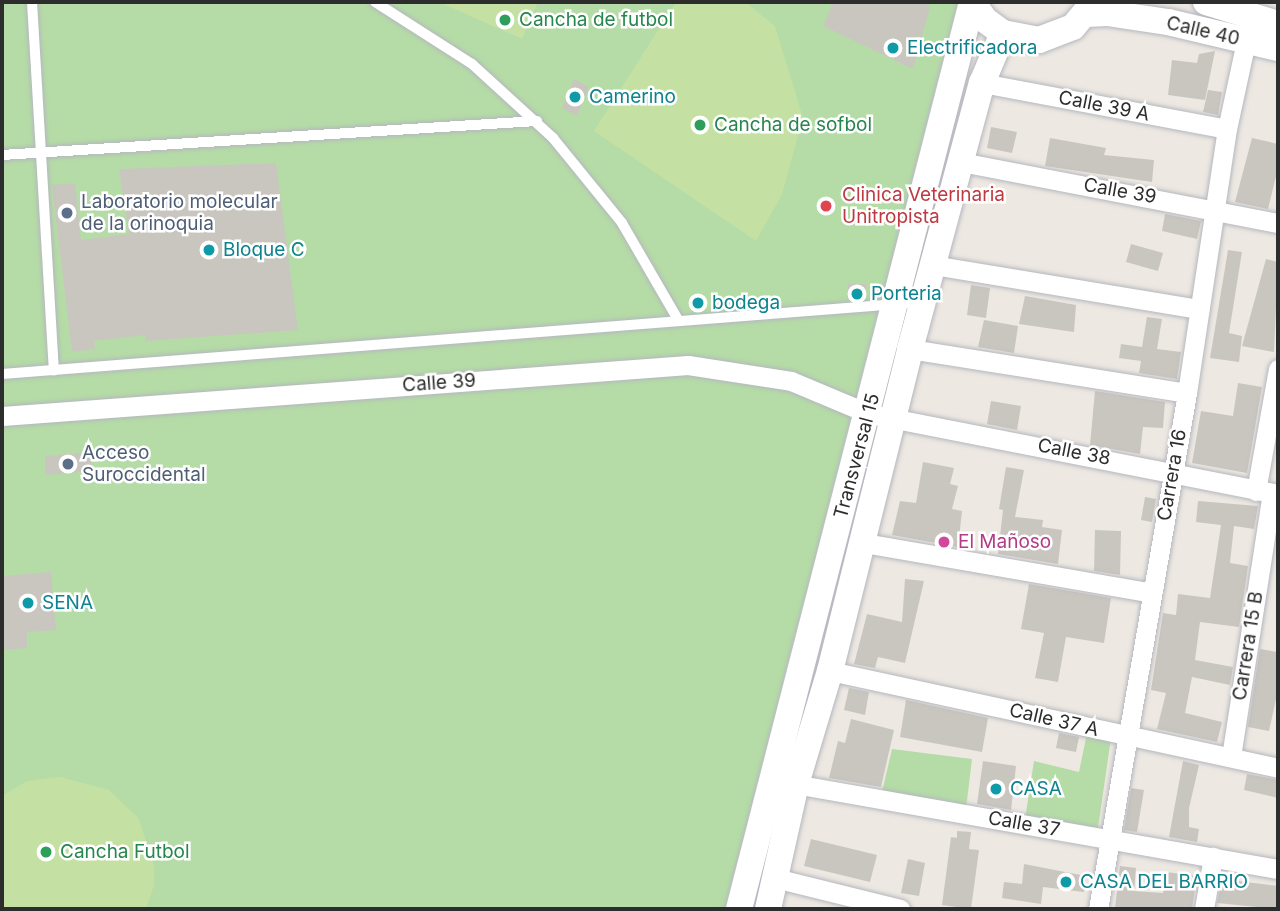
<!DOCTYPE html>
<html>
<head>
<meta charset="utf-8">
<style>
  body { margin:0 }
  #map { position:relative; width:1280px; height:911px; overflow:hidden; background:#ede8e2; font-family:Inter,sans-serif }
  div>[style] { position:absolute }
  .green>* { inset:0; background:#b5dca6 }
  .pitch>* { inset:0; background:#c4e1a3 }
  .building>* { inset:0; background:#c9c6c0 }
  .roads { filter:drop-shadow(0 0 2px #b5b7bf) drop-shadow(0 0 2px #b5b7bf) }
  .lane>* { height:10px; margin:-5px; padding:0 5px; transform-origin:5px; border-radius:5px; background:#fff }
  .street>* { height:19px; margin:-9.5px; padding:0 9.5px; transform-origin:9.5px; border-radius:9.5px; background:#fff }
  .secondary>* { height:26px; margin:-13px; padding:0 13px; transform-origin:13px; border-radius:13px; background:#fff }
  .dots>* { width:19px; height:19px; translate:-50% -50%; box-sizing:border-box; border:4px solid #fff; border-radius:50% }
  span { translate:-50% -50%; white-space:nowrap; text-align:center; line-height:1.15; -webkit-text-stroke:5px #fff; paint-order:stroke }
  .leisure-label { font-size:19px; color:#27864d }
  .left { translate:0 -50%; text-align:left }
  .street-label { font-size:19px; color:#2d2d2d }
  .culture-label { font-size:19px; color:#0d838f }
  .health-label { font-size:19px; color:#be3a42 }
  .service-label { font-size:19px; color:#4e5e75 }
  .hotel-label { font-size:19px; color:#b23c85 }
  .frame { position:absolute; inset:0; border:4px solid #2d2d2d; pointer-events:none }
</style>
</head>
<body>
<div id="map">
  <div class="green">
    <div style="clip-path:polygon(2px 2px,958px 2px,725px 909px,2px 909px)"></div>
    <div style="clip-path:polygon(1087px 733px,1111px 738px,1098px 828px,1025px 819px,1034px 761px,1079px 772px)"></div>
    <div style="clip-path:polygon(892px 749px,972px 759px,966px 809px,882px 792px)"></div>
  </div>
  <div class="pitch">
    <div style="clip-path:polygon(439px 2px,538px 2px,522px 39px)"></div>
    <div style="clip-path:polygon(676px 2px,745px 2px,775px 26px,803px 118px,782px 194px,756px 241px,594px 131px)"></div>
    <div style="clip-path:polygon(60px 777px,109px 790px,139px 819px,154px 866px,154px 885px,146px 909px,2px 909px,2px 796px,27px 781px)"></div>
  </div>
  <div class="building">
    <div style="clip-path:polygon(833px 2px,925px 2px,930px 7px,913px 69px,823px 26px)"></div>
    <div style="clip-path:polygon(1215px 51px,1205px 100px,1168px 95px,1172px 60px,1197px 63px,1199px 54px)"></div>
    <div style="clip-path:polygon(574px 79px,589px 87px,577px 116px,562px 108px)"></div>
    <div style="clip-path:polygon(1208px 90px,1222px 92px,1218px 115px,1203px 112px)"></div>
    <div style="clip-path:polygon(991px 127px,1017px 132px,1012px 153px,987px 148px)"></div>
    <div style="clip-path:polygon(1050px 138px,1106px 148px,1104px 155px,1154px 160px,1152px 182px,1045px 166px)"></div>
    <div style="clip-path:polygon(1252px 138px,1278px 144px,1278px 168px,1268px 209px,1235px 202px)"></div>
    <div style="clip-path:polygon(276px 163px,298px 330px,146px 341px,145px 335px,94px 341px,95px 349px,72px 352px,52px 185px,75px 183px,81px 240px,129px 234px,119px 169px)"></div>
    <div style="clip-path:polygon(1165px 214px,1201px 221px,1197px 239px,1162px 231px)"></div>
    <div style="clip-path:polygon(1131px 244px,1163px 253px,1158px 271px,1126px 262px)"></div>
    <div style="clip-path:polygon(1228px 250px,1242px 252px,1229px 333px,1242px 336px,1239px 362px,1210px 358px)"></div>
    <div style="clip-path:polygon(1266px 259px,1278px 262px,1274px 352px,1242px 346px)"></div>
    <div style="clip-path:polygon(848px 284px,867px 284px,865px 299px,847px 300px)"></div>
    <div style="clip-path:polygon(971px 285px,990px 288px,986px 318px,967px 315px)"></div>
    <div style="clip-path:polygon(1025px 296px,1076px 305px,1074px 332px,1019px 324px)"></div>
    <div style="clip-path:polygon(1147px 317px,1162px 319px,1157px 349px,1181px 352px,1177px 379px,1139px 373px,1141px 361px,1119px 358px,1121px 344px,1142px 347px)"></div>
    <div style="clip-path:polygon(984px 320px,1018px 326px,1014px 353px,978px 347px)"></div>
    <div style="clip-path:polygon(1238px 383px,1262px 387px,1247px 473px,1192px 463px,1201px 411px,1233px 416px)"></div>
    <div style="clip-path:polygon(1095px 391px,1165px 402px,1163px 428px,1143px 427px,1140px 454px,1090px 445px)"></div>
    <div style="clip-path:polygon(991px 401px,1021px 406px,1017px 430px,987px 424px)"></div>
    <div style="clip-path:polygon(91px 452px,92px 471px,45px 475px,45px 456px)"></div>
    <div style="clip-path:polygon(923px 462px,954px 468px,950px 484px,958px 486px,952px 509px,962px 511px,958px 547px,892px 535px,900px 501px,916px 503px)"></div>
    <div style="clip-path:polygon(1006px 467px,1024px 470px,1015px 517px,1043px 520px,1042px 527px,1062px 530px,1058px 564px,998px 554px,1003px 510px,999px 509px)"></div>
    <div style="clip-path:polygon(1145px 497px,1156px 499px,1152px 522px,1141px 520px)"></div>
    <div style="clip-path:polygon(1198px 501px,1258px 506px,1254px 529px,1234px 526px,1230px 563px,1248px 566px,1239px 627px,1200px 622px,1195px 660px,1233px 667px,1230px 685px,1192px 677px,1185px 713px,1222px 722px,1217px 742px,1157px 729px,1166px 693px,1151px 690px,1163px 613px,1176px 615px,1178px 594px,1210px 598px,1221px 525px,1196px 522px)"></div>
    <div style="clip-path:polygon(1095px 530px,1121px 531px,1120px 575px,1094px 571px)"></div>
    <div style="clip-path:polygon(51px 572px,56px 630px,27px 632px,27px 648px,2px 650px,2px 576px)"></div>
    <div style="clip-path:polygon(905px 579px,924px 581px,905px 663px,878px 657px,875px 668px,854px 664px,867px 614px,902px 622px)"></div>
    <div style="clip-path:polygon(1029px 584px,1111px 598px,1104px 643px,1066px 637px,1058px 682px,1035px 678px,1044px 633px,1021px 629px)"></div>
    <div style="clip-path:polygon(1260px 649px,1277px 652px,1278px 690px,1269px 731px,1248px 727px)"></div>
    <div style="clip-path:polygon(849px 688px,869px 692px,865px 715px,844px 710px)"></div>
    <div style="clip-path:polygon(906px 700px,988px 718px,982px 752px,900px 737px)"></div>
    <div style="clip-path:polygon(851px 719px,894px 730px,881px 787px,829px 778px,838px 741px,845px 743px)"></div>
    <div style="clip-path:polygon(1059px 733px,1079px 737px,1076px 752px,1056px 748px)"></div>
    <div style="clip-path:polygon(983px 761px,1016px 766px,1011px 810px,977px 804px)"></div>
    <div style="clip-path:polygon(1183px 761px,1199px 765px,1189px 808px,1189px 827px,1199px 829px,1197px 842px,1169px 837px)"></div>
    <div style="clip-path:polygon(1247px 774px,1278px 780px,1278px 798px,1244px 790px)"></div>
    <div style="clip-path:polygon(1131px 788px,1144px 790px,1137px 832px,1124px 830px)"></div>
    <div style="clip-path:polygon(957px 831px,971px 832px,969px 849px,979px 850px,971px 909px,942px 905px,951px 837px,957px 838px)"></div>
    <div style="clip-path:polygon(811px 839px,877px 855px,870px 882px,804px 866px)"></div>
    <div style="clip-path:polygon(908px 859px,925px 863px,919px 896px,901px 893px)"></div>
    <div style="clip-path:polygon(1024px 864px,1086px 876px,1084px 892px,1043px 887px,1041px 904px,1002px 898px,1004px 882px,1022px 884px)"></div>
    <div style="clip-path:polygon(1120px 866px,1136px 868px,1134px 891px,1163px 893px,1166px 872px,1197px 876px,1192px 909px,1115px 908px)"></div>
    <div style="clip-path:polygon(1222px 879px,1278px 886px,1278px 909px,1217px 903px)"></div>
  </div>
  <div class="roads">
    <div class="lane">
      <div style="left:32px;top:2px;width:369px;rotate:86.6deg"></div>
      <div style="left:375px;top:2px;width:115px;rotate:32.6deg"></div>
      <div style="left:472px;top:64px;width:110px;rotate:42.4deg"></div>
      <div style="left:553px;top:138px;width:109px;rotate:50.9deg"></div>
      <div style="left:622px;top:223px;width:110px;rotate:59.9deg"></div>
      <div style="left:2px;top:155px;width:536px;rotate:-3.64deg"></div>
      <div style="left:2px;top:374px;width:924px;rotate:-4.47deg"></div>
    </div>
    <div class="street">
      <div style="left:982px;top:83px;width:249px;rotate:10.6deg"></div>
      <div style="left:961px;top:162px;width:323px;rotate:10.9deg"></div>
      <div style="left:933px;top:265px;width:270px;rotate:9.4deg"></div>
      <div style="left:910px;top:349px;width:280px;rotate:9deg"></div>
      <div style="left:2px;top:416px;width:688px;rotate:-4.25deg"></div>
      <div style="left:688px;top:365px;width:104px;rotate:8.8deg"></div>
      <div style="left:791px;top:381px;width:86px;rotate:22.7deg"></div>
      <div style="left:870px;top:414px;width:416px;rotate:11.1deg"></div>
      <div style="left:1256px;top:491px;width:124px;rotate:-79.8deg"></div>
      <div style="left:864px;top:543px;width:292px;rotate:9.8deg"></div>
      <div style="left:830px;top:671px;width:458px;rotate:12.2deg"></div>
      <div style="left:1231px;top:757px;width:267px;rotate:-81.2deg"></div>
      <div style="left:783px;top:782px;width:503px;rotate:9.97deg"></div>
      <div style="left:775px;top:878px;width:129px;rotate:13.9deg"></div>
      <div style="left:1098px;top:909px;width:524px;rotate:-80.21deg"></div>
      <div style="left:1187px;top:393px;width:267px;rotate:-81.4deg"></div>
      <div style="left:1227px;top:129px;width:90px;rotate:-77.8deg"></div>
      <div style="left:1204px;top:909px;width:53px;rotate:-80.2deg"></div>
    </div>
    <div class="secondary">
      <div style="left:972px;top:2px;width:22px;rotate:54deg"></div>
      <div style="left:985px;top:20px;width:22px;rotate:36deg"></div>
      <div style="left:1003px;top:33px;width:37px;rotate:11deg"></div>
      <div style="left:1039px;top:40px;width:36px;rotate:-21deg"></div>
      <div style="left:1073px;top:27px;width:33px;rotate:-50deg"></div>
      <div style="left:1206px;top:2px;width:75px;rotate:17deg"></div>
      <div style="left:1086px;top:14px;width:21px;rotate:-3deg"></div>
      <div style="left:1107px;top:13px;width:62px;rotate:8.4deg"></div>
      <div style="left:1168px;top:22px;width:113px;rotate:13.3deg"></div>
      <div style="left:739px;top:909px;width:936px;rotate:-75.59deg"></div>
      <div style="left:768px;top:909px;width:128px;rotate:-77.4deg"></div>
      <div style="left:796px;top:784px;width:118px;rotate:-73.3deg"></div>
      <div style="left:830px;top:671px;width:332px;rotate:-76deg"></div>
      <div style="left:910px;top:349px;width:276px;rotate:-74.9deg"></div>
      <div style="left:982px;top:83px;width:54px;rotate:-67.2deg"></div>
    </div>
  </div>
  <div class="dots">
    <div style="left:505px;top:20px;background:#2e9e5b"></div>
    <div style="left:893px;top:48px;background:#0f9aa8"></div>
    <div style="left:575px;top:97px;background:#0f9aa8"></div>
    <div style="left:700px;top:125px;background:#2e9e5b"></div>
    <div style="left:826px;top:206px;background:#e0444e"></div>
    <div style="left:67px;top:213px;background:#5c6f8a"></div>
    <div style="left:209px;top:250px;background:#0f9aa8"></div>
    <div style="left:857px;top:294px;background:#0f9aa8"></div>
    <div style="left:698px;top:303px;background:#0f9aa8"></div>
    <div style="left:68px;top:464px;background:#5c6f8a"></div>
    <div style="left:944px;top:542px;background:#d1479c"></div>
    <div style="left:28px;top:603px;background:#0f9aa8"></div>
    <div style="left:996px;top:789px;background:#0f9aa8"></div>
    <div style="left:46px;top:852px;background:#2e9e5b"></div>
    <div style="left:1066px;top:882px;background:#0f9aa8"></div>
  </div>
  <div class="leisure-label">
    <span class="left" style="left:519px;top:20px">Cancha de futbol</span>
    <span class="left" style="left:714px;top:125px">Cancha de sofbol</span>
    <span class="left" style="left:60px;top:852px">Cancha Futbol</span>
  </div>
  <div class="street-label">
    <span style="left:1203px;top:31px;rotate:13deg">Calle 40</span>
    <span style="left:1104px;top:106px;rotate:11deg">Calle 39 A</span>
    <span style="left:1120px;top:191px;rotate:10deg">Calle 39</span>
    <span style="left:439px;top:383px;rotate:-4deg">Calle 39</span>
    <span style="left:1074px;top:452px;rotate:11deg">Calle 38</span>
    <span style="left:857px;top:456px;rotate:-75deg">Transversal 15</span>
    <span style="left:1172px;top:475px;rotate:-80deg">Carrera 16</span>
    <span style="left:1248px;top:646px;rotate:-81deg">Carrera 15 B</span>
    <span style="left:1054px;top:720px;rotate:13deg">Calle 37 A</span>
    <span style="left:1024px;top:824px;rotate:10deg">Calle 37</span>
  </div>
  <div class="culture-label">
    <span class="left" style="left:907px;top:48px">Electrificadora</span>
    <span class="left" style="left:589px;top:97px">Camerino</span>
    <span class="left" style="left:223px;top:250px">Bloque C</span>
    <span class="left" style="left:871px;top:294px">Porteria</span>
    <span class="left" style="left:712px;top:303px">bodega</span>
    <span class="left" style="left:42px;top:603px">SENA</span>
    <span class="left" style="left:1010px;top:789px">CASA</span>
    <span class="left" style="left:1080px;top:882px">CASA DEL BARRIO</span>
  </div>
  <div class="health-label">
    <span class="left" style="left:842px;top:206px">Clinica Veterinaria<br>Unitropista</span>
  </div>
  <div class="service-label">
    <span class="left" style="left:81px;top:213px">Laboratorio molecular<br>de la orinoquia</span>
    <span class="left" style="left:82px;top:464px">Acceso<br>Suroccidental</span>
  </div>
  <div class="hotel-label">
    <span class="left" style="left:958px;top:542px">El Mañoso</span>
  </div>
  <div class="frame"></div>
</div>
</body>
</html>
